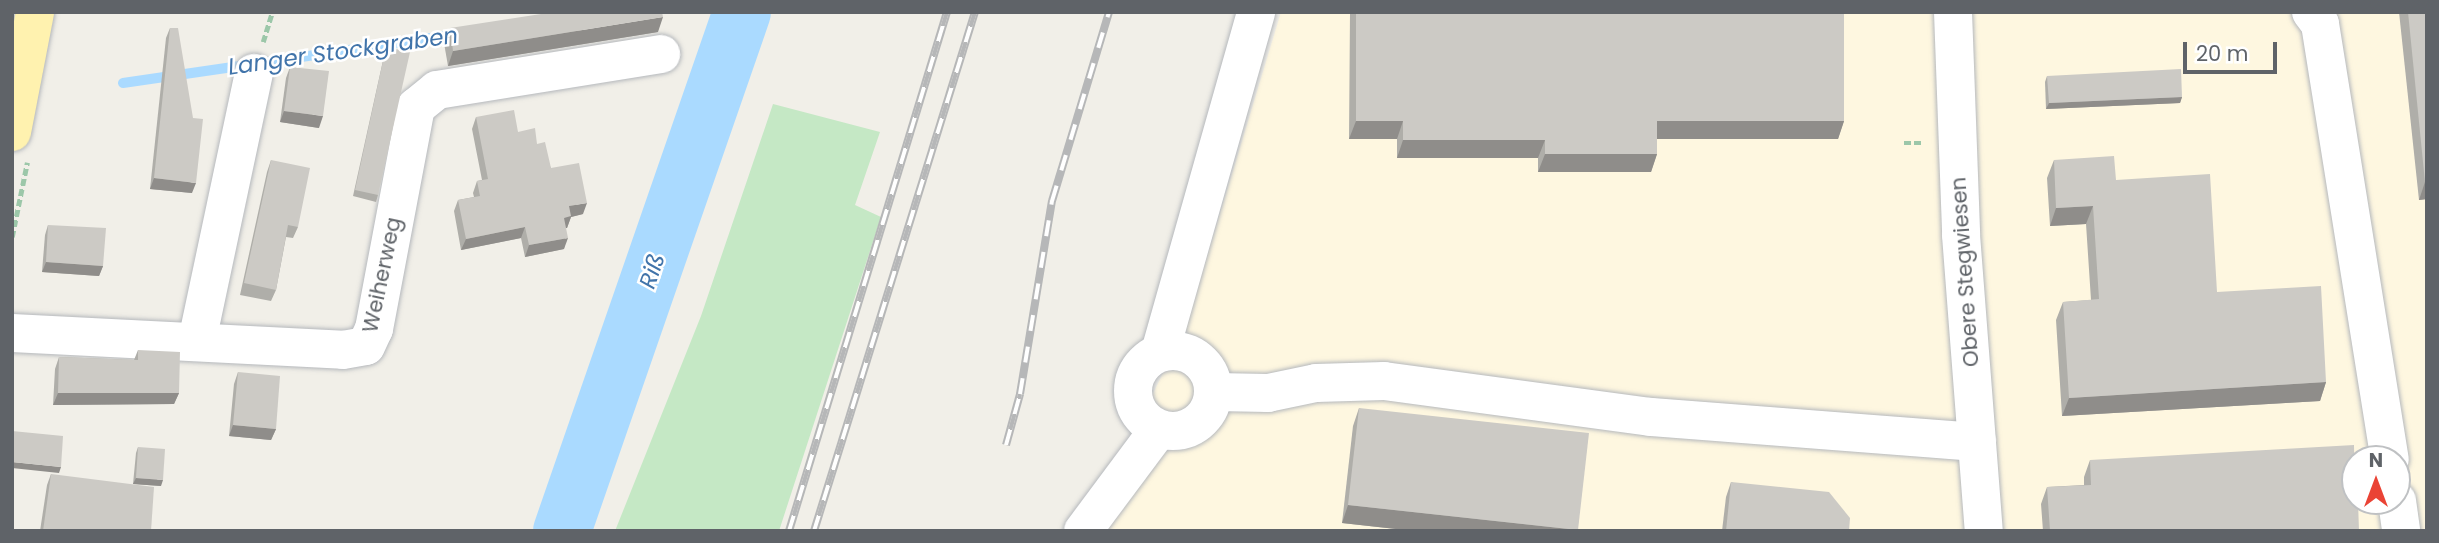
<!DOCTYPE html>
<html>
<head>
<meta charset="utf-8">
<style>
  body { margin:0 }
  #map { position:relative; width:2439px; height:543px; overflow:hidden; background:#f1efe8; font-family:Poppins,sans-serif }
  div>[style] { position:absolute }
  .commercial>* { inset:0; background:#fef7e0 }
  .green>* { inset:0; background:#c5e8c5 }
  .stream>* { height:10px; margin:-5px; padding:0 5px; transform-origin:5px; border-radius:5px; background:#aadaff }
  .river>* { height:58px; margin:-29px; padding:0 29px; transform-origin:29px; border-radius:29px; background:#aadaff }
  .path>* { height:4.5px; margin-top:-2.25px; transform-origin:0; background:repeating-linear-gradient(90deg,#9cc7a9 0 7px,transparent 0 10.5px) }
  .roads { filter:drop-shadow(0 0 2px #b5b8bc) drop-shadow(0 0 2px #b5b8bc) }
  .minor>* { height:38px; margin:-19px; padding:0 19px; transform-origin:19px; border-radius:19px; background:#fff }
  .minor>.ring { margin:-19px; padding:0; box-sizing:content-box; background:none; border:38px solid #fff; border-radius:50% }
  .major>* { height:38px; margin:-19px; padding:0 19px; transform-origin:19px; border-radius:19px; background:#fff2af }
  .rail>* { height:8px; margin-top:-4px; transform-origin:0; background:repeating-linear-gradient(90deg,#fff 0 16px,#b6b7b8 0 32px); box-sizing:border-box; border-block:2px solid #b6b7b8 }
  .wall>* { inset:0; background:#afaea9 }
  .shaded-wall>* { inset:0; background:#8f8d8a }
  .building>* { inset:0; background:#cccac5 }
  span { translate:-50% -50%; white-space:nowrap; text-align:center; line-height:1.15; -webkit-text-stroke:5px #fff; paint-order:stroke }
  .street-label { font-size:21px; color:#5f6368 }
  .water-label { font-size:23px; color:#4174aa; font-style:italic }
  .frame { position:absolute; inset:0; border:14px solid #5f6368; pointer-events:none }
  .north { position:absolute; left:2341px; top:445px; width:70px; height:70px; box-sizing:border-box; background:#fff; border:2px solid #bfc1c3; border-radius:50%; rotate:0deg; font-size:19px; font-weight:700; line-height:28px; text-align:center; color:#5f6368 }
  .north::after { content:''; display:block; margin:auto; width:24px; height:32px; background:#ea4335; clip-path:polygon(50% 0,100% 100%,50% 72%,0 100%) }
  .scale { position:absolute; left:2183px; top:42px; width:94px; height:32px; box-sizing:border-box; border:4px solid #5f6368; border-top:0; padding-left:9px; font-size:21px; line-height:24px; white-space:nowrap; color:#5f6368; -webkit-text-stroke:5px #fff; paint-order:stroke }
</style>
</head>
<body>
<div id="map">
  <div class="commercial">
    <div style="clip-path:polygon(evenodd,1281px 12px,2427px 12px,2427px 531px,1086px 531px,1186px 326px,1281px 12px,2355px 459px,2397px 459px,2397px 501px,2355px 501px,2355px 459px)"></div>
  </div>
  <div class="green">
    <div style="clip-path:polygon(773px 104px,880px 132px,855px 205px,881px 217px,779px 531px,615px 531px,701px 316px)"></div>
  </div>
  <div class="stream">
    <div style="left:123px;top:83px;width:339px;rotate:-8.3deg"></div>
  </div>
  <div class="river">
    <div style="left:562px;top:531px;width:549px;rotate:-70.87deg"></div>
  </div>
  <div class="path">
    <div style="left:263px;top:42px;width:31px;rotate:-73deg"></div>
    <div style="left:1904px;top:143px;width:20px"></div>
    <div style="left:12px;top:237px;width:76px;rotate:-78.5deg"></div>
  </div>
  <div class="roads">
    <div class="minor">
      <div style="left:1953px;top:12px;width:223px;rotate:87.9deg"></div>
      <div style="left:1961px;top:235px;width:297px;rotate:85.6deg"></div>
      <div style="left:2311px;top:12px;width:15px;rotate:53deg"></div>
      <div style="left:2320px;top:24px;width:441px;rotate:80.9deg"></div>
      <div style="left:12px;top:333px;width:331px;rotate:2.9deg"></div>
      <div style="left:343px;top:350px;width:23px;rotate:-10deg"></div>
      <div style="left:366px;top:346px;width:19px;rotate:-65deg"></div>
      <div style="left:374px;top:329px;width:226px;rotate:-79.3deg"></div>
      <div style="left:416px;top:107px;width:27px;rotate:-39deg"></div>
      <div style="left:437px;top:90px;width:227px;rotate:-9.1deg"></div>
      <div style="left:197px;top:341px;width:274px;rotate:-78deg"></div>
      <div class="ring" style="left:1133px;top:351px;width:42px;height:42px"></div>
      <div style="left:1160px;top:352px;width:353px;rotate:-74.2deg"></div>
      <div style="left:1215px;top:392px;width:53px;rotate:1.1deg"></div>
      <div style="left:1268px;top:393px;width:49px;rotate:-11.8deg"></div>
      <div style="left:1316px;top:383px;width:68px;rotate:-1.7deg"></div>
      <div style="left:1384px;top:381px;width:269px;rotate:7.7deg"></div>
      <div style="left:1651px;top:417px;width:327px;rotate:4.4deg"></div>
      <div style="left:2397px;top:501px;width:30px;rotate:82deg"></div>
      <div style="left:1083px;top:531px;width:127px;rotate:-53.3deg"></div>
    </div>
    <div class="major">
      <div style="left:12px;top:132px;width:122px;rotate:-79.1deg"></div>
    </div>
  </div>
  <div class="rail">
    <div style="left:1006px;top:445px;width:53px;rotate:-74.6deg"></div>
    <div style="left:1020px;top:394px;width:196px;rotate:-80.6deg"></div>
    <div style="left:1052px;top:201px;width:197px;rotate:-73.2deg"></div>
    <div style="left:789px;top:531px;width:543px;rotate:-73.07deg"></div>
    <div style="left:814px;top:531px;width:543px;rotate:-72.77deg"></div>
  </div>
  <div class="wall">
    <div style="clip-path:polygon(1350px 12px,1844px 12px,1844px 121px,1838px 139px,1657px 139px,1657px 154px,1651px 172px,1538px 172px,1538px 158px,1397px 158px,1397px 139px,1349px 139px)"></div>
    <div style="clip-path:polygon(2399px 12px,2427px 12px,2427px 199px,2419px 200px)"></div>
    <div style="clip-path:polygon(170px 28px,192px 193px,150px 189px,166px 38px)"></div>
    <div style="clip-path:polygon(450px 28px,658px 32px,448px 66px,444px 43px)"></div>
    <div style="clip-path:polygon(386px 47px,378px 195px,376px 202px,353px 196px)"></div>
    <div style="clip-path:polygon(290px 67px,319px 128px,280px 122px,286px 78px)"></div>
    <div style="clip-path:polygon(2047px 76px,2182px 97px,2180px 103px,2046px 109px,2045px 82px)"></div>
    <div style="clip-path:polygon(476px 117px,518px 132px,537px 144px,551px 168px,583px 214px,571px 217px,567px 228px,566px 228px,564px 249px,525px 257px,521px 238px,461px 250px,454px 211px,458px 200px,474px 197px,473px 193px,477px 181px,482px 180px,472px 129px)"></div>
    <div style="clip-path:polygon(271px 160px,298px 227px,293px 238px,286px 237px,276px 290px,271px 301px,240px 295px,267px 172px)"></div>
    <div style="clip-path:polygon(2054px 160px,2116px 180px,2217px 292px,2326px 382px,2320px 401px,2062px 416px,2056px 320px,2063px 302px,2091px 300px,2086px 224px,2050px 226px,2047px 178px)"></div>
    <div style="clip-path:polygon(48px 225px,103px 266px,99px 276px,42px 272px,45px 235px)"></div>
    <div style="clip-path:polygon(138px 350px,179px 393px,174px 404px,53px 405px,55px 369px,59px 357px,134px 360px)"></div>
    <div style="clip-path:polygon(238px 372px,276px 429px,271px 440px,229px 436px,234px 384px)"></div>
    <div style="clip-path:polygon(1359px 408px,1578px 531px,1414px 531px,1342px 523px,1353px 426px)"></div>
    <div style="clip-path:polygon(138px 447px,161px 486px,133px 484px,136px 453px)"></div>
    <div style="clip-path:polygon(2090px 460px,2359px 531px,2043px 531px,2041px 504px,2047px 487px,2084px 485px,2084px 477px)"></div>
    <div style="clip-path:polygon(51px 474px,151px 531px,40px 531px,47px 485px)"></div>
    <div style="clip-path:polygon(1731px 482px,1849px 531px,1722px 531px,1726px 497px)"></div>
  </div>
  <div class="shaded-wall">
    <div style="clip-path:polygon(663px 17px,658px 32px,448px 66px,453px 51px)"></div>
    <div style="clip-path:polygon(2182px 97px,2180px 103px,2046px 109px,2049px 103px)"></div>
    <div style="clip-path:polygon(284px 111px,323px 116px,319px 128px,280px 122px)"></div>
    <div style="clip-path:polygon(1356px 121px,1403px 121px,1397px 139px,1349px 139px)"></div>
    <div style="clip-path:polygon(1657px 121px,1844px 121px,1838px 139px,1651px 139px)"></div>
    <div style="clip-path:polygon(1403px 140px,1545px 140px,1538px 158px,1397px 158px)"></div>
    <div style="clip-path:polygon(1545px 154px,1657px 154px,1651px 172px,1538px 172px)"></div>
    <div style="clip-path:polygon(154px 178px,196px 183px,192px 193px,150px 189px)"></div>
    <div style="clip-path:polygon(2425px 182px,2427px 182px,2427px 199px,2419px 200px)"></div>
    <div style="clip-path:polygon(587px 203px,583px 214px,571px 217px,567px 228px,560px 229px,569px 206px)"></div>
    <div style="clip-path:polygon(2093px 206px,2086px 224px,2050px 226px,2056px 208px)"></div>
    <div style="clip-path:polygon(525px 227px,521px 238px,461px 250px,466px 239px)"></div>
    <div style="clip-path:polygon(568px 238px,564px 249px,525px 257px,529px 245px)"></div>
    <div style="clip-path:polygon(46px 262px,103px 266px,99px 276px,42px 272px)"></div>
    <div style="clip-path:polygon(2326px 382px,2320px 401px,2062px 416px,2069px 398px)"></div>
    <div style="clip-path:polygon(58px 393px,179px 393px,174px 404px,53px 405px)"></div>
    <div style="clip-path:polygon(233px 425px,276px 429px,271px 440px,229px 436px)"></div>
    <div style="clip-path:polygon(12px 462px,61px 467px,59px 473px,12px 468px)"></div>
    <div style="clip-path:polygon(136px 478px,163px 480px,161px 486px,133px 484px)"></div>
    <div style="clip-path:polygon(1348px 505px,1578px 530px,1414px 531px,1342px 523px)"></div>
  </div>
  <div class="building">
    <div style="clip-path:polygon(554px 12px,662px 12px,663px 17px,453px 51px,450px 28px)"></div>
    <div style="clip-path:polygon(1356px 12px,1844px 12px,1844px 121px,1657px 121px,1657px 154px,1545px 154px,1545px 140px,1403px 140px,1403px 121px,1356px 121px)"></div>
    <div style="clip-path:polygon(2408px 12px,2427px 12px,2427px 182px,2425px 182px)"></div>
    <div style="clip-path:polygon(170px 28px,178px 28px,193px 118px,203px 119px,196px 183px,154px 178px)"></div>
    <div style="clip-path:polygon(386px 47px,410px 52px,378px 195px,355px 190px)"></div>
    <div style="clip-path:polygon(290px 67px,329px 71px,323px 116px,284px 111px)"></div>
    <div style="clip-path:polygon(2181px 69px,2182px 97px,2049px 103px,2047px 76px)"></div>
    <div style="clip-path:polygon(514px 110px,518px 132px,535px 128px,537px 144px,545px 142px,551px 168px,579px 163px,587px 203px,569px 206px,571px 216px,564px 218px,568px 238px,529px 245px,525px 227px,466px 239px,458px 200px,480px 196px,477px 181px,488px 179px,476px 117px)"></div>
    <div style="clip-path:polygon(2114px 156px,2116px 180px,2210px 174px,2217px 292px,2321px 286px,2326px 382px,2069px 398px,2063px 302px,2099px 299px,2093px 206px,2056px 208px,2054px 160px)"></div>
    <div style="clip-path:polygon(271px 160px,310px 168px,298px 227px,288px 225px,276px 290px,244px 283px)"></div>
    <div style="clip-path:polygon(48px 225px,106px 228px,103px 266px,46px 262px)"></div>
    <div style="clip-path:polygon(138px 350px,180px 352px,179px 393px,58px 393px,59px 357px,138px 360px)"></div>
    <div style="clip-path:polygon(238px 372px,280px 376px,276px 429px,233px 425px)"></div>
    <div style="clip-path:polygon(1359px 408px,1589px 433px,1578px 530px,1348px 505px)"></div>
    <div style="clip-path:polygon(12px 431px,63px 436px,61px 467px,12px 462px)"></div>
    <div style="clip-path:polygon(2354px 445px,2355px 501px,2358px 501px,2359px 531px,2050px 531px,2047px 487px,2091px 485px,2090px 460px)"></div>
    <div style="clip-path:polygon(138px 447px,165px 449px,163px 480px,136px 478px)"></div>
    <div style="clip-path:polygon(51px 474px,154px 487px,151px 531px,43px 531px)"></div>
    <div style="clip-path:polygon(1731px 482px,1829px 492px,1850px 518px,1849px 531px,1726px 531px)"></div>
  </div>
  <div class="street-label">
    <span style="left:1965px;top:272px;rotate:-94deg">Obere Stegwiesen</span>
    <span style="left:382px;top:275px;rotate:-78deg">Weiherweg</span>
  </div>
  <div class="water-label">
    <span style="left:343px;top:51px;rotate:-8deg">Langer Stockgraben</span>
    <span style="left:652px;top:271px;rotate:-71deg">Riß</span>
  </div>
  <div class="frame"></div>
  <div class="north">N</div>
  <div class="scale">20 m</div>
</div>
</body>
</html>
